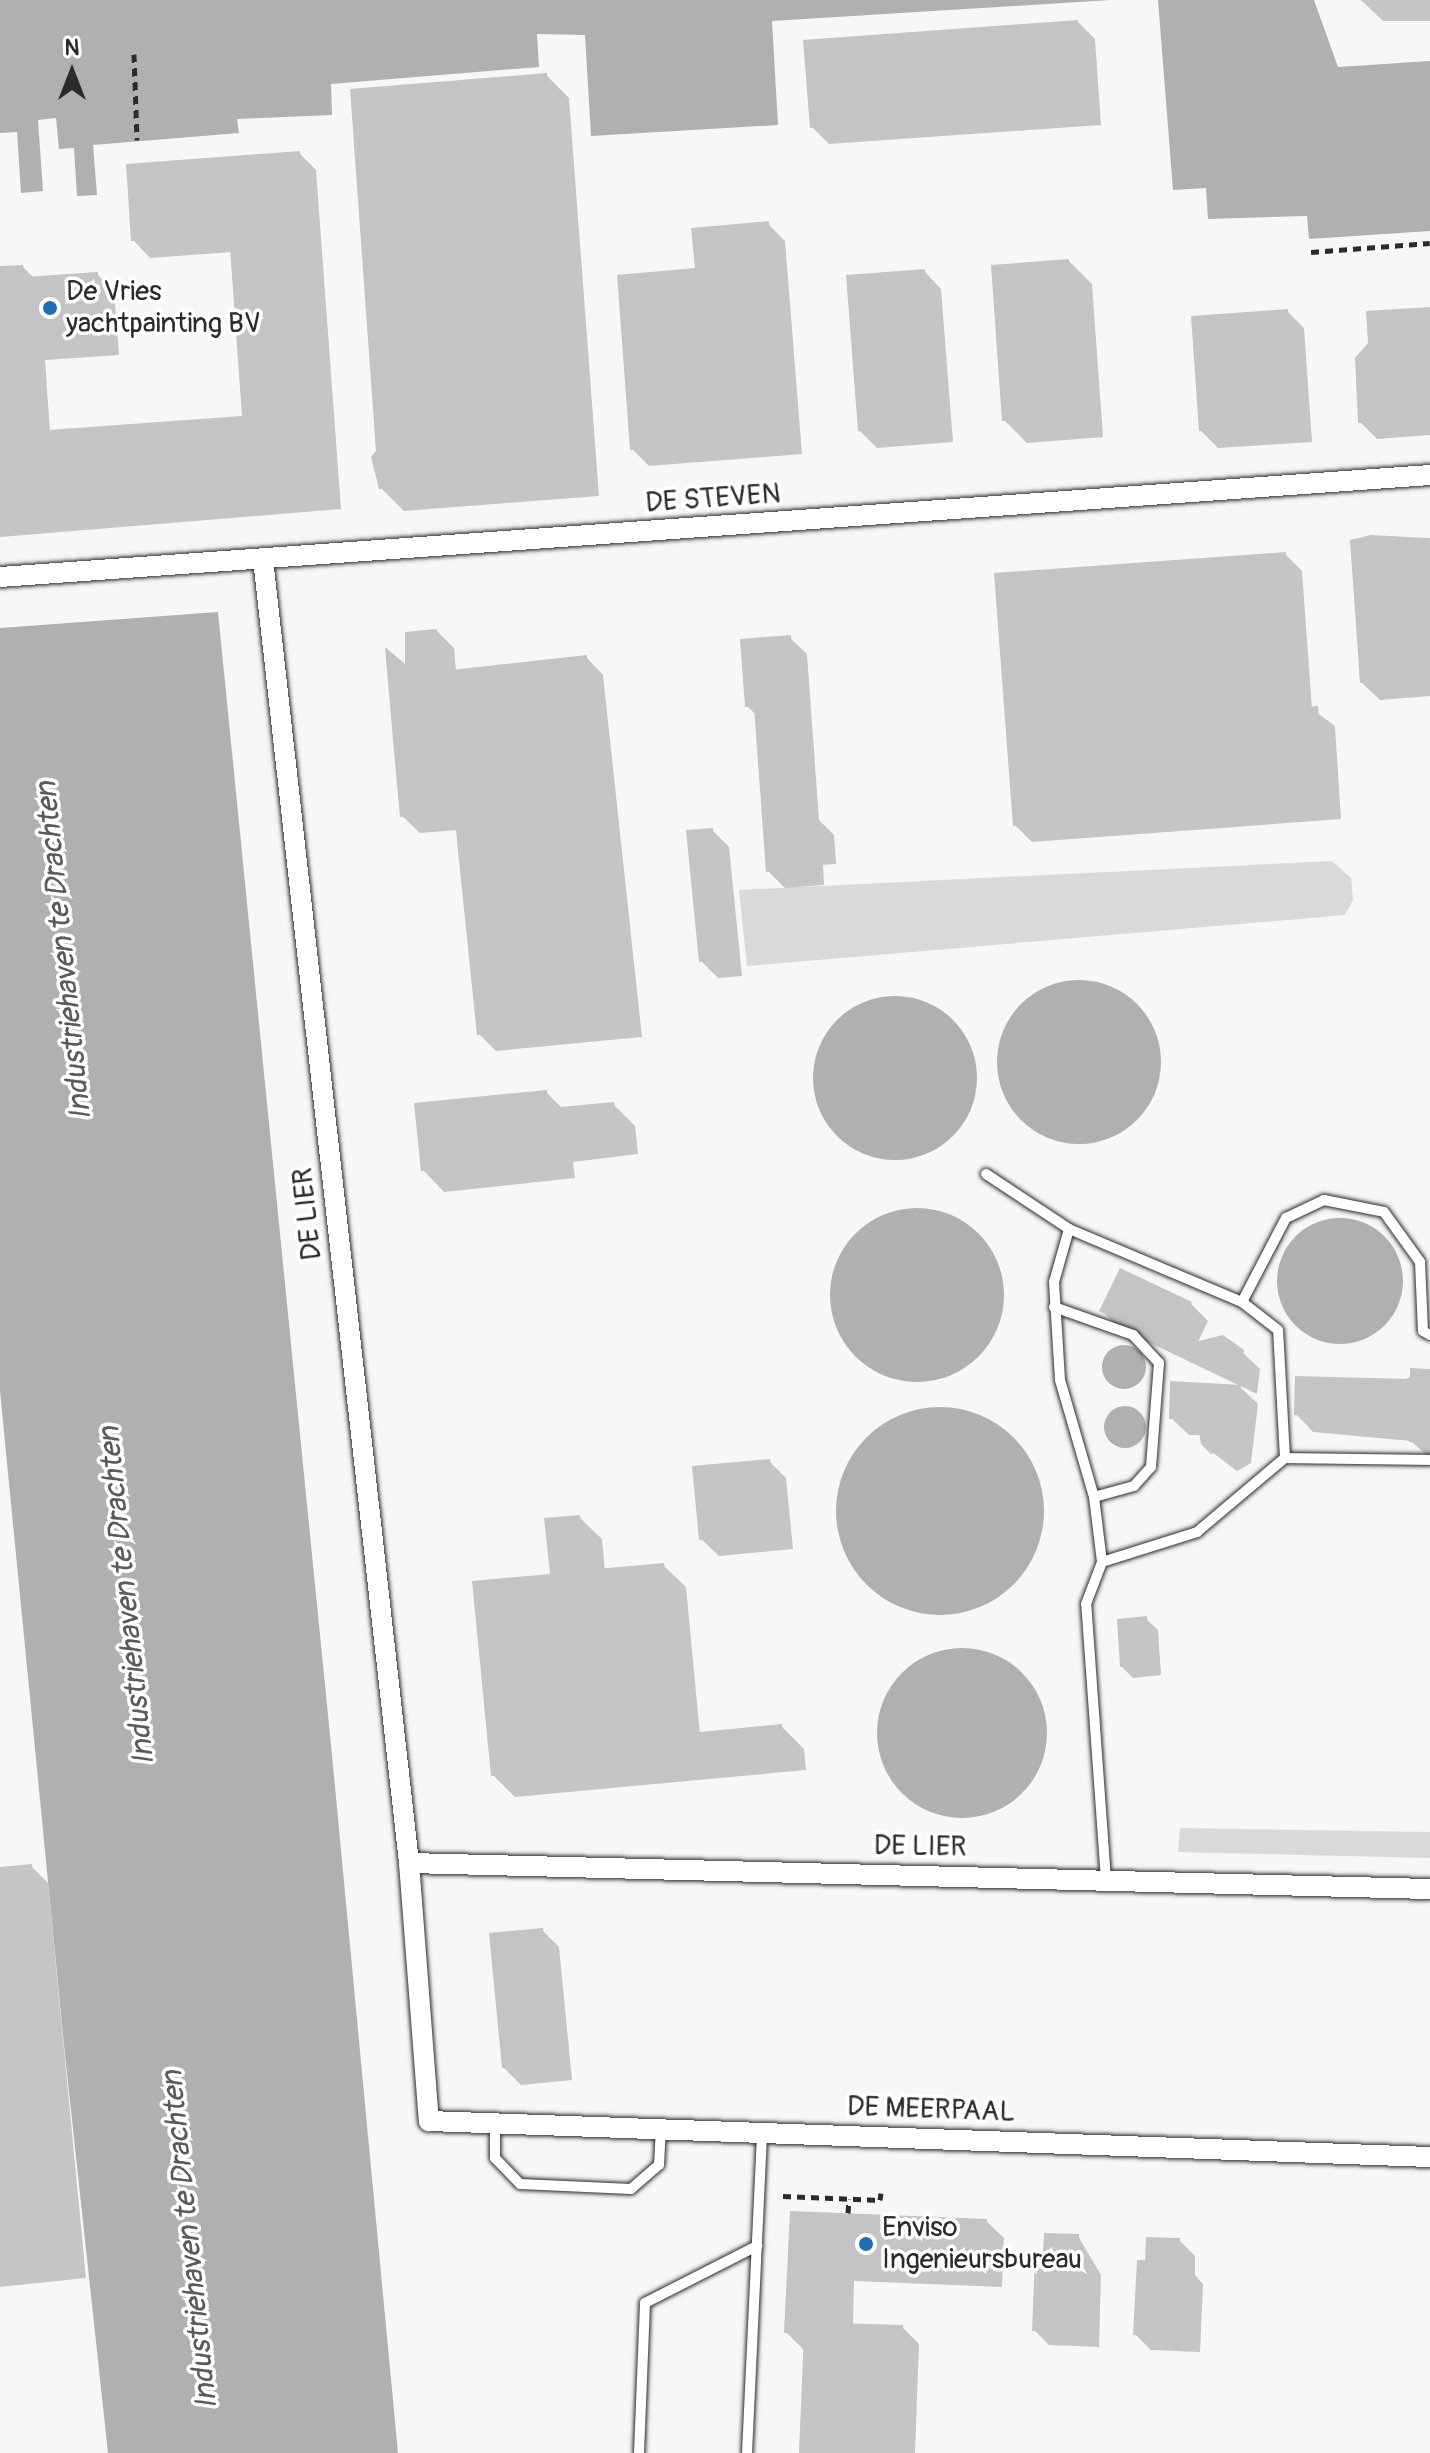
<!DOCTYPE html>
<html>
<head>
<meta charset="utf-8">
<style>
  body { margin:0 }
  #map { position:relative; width:1430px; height:2453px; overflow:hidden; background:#f7f7f7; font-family:Pangolin,sans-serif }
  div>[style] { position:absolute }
  .green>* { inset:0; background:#d9d9d9 }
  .water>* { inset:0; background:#b0b0b0 }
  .round { border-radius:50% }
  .shadow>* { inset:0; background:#0003 }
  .building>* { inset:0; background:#c4c4c4 }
  .path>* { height:5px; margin-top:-2.5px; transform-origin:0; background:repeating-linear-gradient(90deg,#2b2b2b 0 8px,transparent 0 14px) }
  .roads { filter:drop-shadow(0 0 2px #2b2b2b) drop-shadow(0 0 2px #2b2b2b) }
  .lane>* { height:10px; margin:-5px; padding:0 5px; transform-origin:5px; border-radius:5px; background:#fff }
  .street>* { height:20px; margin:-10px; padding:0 10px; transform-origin:10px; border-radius:10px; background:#fff }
  .dots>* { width:22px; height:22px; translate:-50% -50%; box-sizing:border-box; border:4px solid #fff; border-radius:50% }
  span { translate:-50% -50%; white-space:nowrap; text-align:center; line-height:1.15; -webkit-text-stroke:7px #fff; paint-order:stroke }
  .poi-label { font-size:28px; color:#2b2b2b }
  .left { translate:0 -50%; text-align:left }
  .street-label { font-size:28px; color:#2b2b2b }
  .water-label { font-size:30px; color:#5a5a5a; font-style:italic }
  .north { position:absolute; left:32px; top:32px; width:80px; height:80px; -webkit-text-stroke:6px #fff; paint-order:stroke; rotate:0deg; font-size:22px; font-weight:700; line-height:32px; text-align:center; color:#2b2b2b }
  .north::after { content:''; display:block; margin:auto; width:28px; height:36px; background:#2b2b2b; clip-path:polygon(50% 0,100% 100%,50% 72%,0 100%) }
</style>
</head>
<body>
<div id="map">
  <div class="green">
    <div style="clip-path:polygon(1332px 861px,1351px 878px,1353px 900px,1345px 915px,747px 966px,739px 890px)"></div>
    <div style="clip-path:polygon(1180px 1828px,1430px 1832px,1430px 1858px,1178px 1852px)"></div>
  </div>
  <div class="water">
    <div style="clip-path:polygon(0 0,1111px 0,772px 21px,778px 125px,591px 136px,585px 35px,537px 34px,539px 67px,331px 84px,332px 115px,237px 119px,239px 133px,93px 145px,97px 195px,77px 196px,74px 148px,59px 149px,56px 118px,38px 120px,43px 191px,21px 193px,17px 132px,0 133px)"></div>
    <div style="clip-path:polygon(1158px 0,1314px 0,1338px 67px,1430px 61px,1430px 231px,1309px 239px,1307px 216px,1208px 219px,1206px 188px,1173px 190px)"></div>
    <div style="clip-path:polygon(218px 612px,332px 1755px,398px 2453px,108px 2453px,65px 2055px,0 1391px,0 628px)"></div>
    <div class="round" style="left:997px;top:980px;width:164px;height:164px"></div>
    <div class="round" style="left:813px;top:996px;width:164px;height:164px"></div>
    <div class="round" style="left:830px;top:1208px;width:174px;height:174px"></div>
    <div class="round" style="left:1277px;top:1218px;width:126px;height:126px"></div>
    <div class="round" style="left:1102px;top:1345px;width:44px;height:44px"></div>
    <div class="round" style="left:1104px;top:1406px;width:42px;height:42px"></div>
    <div class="round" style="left:836px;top:1407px;width:208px;height:208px"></div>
    <div class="round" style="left:877px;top:1648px;width:170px;height:170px"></div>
  </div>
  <div class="shadow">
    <div style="clip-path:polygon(1361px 0,1430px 0,1430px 21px,1383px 21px)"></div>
    <div style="clip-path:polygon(1078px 22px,1095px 39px,1101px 125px,829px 144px,812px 127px)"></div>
    <div style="clip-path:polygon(546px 75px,569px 98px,599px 496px,404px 511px,381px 488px)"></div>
    <div style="clip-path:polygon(299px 153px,316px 170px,341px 509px,0 537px,0 268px,23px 267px,34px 278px,97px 274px,114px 291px,119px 355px,45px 360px,50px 432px,244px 418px,232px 252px,150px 258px,133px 240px)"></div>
    <div style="clip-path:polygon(768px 224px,785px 241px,802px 454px,649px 466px,632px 449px,697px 270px)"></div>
    <div style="clip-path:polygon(1069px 261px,1092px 284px,1103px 437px,1027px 443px,1004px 420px)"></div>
    <div style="clip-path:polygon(924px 271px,941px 289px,953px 442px,877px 448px,860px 431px)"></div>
    <div style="clip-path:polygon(1430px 309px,1430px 435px,1377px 439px,1360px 422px)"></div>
    <div style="clip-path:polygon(1287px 311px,1304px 328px,1312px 442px,1218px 448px,1201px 431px)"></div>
    <div style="clip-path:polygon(1430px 538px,1430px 696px,1380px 700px,1362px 683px,1352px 542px)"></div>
    <div style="clip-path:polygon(1285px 554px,1302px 571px,1312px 709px,1335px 726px,1341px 819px,1032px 842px,1015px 825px)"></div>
    <div style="clip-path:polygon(437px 631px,454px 648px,456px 671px,586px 657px,603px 675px,642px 1037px,496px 1051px,479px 1034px,458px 830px,420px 833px,402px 816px,407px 668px)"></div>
    <div style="clip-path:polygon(790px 638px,807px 654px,819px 820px,834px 835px,836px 864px,823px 865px,824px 885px,785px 888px,768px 871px,757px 716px,747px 706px)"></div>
    <div style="clip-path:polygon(712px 830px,729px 847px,742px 976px,718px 978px,701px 961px)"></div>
    <div style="clip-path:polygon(546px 1092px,563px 1109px,613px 1104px,635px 1126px,638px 1154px,573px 1162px,575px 1178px,444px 1192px,423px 1170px)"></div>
    <div style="clip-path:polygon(1191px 1304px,1208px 1321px,1197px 1344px,1242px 1352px,1260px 1369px,1257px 1394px,1119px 1328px,1102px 1311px)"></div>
    <div style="clip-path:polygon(1430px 1371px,1430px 1458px,1411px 1441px,1313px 1432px,1296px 1414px)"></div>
    <div style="clip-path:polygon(1240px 1387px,1258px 1404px,1251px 1463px,1237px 1471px,1204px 1446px,1202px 1435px,1189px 1435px,1171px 1418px)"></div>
    <div style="clip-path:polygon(769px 1461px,786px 1478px,793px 1549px,719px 1556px,701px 1539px)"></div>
    <div style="clip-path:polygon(579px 1517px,602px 1539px,605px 1571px,663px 1565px,686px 1587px,700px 1735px,782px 1727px,804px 1749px,806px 1770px,515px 1797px,493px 1775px,552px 1576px)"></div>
    <div style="clip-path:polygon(1146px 1619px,1158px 1630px,1161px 1675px,1133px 1678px,1122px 1667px)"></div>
    <div style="clip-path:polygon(31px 1866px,48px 1883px,86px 2278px,0 2287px,0 1869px)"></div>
    <div style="clip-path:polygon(542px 1930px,559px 1947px,572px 2080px,521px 2085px,504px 2068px)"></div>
    <div style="clip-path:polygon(792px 2213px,986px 2221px,1004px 2238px,1002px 2287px,854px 2281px,853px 2325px,902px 2327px,919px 2344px,915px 2453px,801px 2453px,804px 2350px,787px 2333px)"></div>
    <div style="clip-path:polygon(1078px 2236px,1101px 2275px,1099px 2347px,1049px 2345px,1034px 2330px,1045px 2259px)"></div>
    <div style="clip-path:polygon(1179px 2240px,1195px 2256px,1195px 2275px,1203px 2284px,1200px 2352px,1151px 2350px,1135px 2334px,1147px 2262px)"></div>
  </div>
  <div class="building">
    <div style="clip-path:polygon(1078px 20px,1085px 108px,810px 128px,803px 40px)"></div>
    <div style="clip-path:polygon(547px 73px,577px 474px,379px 489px,371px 457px,376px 451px,350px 89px)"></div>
    <div style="clip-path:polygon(300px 151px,325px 493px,0 519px,0 266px,23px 265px,24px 277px,98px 272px,103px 339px,29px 344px,35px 431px,242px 416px,229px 234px,131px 241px,126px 164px)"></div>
    <div style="clip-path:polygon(769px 221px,785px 438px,630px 450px,617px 275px,695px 268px,691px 228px)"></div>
    <div style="clip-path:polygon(1069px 259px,1081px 415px,1002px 421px,991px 265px)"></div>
    <div style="clip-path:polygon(925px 269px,937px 425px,858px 431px,846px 275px)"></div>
    <div style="clip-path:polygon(1430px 307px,1430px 417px,1358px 423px,1355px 358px,1368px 343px,1366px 311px)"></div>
    <div style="clip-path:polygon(1288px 309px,1296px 425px,1199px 431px,1191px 316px)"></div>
    <div style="clip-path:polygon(1371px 535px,1427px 538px,1430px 678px,1360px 683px,1350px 540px)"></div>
    <div style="clip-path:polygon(1286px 552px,1297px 708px,1318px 706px,1324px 803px,1013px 826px,994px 573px)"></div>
    <div style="clip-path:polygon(437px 629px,442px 671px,587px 655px,625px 1020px,477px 1035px,454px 812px,400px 817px,393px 740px,385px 647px,405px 664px,405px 632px)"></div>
    <div style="clip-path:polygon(791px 635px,804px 816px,818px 816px,820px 848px,807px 849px,808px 869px,766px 872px,754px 707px,745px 707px,740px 639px)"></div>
    <div style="clip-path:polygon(713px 828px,726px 959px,699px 962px,686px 830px)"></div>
    <div style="clip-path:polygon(547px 1090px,549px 1108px,614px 1102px,618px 1133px,552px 1140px,554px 1157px,421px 1171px,414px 1103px)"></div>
    <div style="clip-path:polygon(1120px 1268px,1192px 1302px,1171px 1346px,1099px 1311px)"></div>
    <div style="clip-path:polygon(1223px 1335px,1244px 1350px,1240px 1378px,1175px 1347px)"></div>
    <div style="clip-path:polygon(1410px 1368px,1430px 1369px,1430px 1442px,1409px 1442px,1409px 1426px,1294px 1415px,1295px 1376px,1410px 1379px)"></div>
    <div style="clip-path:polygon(1170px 1381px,1241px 1385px,1232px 1449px,1211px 1454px,1201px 1444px,1197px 1419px,1169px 1419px)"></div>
    <div style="clip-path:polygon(770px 1459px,777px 1533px,699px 1540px,692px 1466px)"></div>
    <div style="clip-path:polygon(580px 1515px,586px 1570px,664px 1563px,680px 1734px,782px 1724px,785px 1749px,491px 1776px,472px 1581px,550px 1574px,544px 1518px)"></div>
    <div style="clip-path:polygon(1147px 1616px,1151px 1665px,1120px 1667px,1117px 1619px)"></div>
    <div style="clip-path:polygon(32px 1864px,70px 2261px,0 2268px,0 1867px)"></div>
    <div style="clip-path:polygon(543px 1928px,555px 2064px,502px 2068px,489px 1933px)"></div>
    <div style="clip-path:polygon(790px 2211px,987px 2219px,985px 2271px,838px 2265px,836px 2323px,903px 2325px,898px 2453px,799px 2453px,804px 2334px,784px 2333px)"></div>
    <div style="clip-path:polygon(1044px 2233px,1079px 2234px,1078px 2258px,1087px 2258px,1084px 2333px,1032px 2331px,1035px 2256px,1043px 2256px)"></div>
    <div style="clip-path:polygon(1146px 2237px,1180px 2238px,1179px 2266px,1188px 2266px,1185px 2337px,1133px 2335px,1137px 2260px,1145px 2260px)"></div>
  </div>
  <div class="path">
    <div style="left:134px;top:54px;width:86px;rotate:88deg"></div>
    <div style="left:1311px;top:252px;width:119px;rotate:-4.3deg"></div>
    <div style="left:783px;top:2196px;width:97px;rotate:2.4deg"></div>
    <div style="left:880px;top:2200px;width:7px;rotate:-82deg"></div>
    <div style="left:848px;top:2213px;width:14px;rotate:-86deg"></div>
  </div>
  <div class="roads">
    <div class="lane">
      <div style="left:986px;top:1174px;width:100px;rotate:33.5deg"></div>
      <div style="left:1069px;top:1229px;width:188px;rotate:22.9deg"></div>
      <div style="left:1069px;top:1229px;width:55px;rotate:105.8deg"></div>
      <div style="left:1054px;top:1282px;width:98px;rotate:86.5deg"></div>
      <div style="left:1060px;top:1380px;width:122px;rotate:73.8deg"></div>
      <div style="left:1094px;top:1497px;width:65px;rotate:83deg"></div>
      <div style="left:1054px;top:1307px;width:84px;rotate:19.5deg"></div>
      <div style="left:1133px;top:1335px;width:38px;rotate:47deg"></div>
      <div style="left:1159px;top:1363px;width:104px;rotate:94.4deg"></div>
      <div style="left:1151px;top:1467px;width:25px;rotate:132deg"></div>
      <div style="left:1134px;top:1486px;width:41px;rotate:164.6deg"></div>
      <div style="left:1285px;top:1458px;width:128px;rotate:-93.1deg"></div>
      <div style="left:1278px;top:1330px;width:46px;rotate:-142.1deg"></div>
      <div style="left:1242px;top:1302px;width:95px;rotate:-62.4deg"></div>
      <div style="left:1286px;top:1218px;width:42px;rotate:-25.3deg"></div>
      <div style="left:1324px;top:1200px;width:61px;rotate:11.3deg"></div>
      <div style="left:1384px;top:1212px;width:62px;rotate:54.2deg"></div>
      <div style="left:1420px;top:1262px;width:69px;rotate:87.5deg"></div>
      <div style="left:1423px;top:1331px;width:8px;rotate:30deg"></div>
      <div style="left:1106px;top:1880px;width:277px;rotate:-94.1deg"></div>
      <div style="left:1086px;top:1604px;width:45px;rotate:-69.1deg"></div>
      <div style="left:1102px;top:1562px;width:100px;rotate:-17.5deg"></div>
      <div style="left:1197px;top:1532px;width:115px;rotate:-40.1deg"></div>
      <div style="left:1285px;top:1458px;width:145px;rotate:0.8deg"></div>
      <div style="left:495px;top:2123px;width:35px;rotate:90deg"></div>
      <div style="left:495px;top:2158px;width:36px;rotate:46deg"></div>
      <div style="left:520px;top:2184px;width:111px;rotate:2.6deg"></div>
      <div style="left:631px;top:2189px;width:37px;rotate:-41deg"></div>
      <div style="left:659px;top:2165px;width:37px;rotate:-87deg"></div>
      <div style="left:639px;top:2453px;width:150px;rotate:-87.7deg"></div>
      <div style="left:645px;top:2303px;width:126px;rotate:-27deg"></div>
      <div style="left:747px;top:2453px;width:321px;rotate:-87.3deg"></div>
    </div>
    <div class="street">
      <div style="left:263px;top:559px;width:1312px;rotate:83.61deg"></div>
      <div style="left:409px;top:1863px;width:259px;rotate:85.6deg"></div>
      <div style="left:429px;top:2121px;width:1002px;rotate:2.06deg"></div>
      <div style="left:0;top:577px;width:1434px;rotate:-4.08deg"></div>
      <div style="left:409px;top:1863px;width:1021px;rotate:1.46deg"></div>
    </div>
  </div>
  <div class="dots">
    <div style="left:50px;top:308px;background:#1f6fb2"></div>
    <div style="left:866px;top:2244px;background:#1f6fb2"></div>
  </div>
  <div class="poi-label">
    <span class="left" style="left:66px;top:308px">De Vries<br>yachtpainting BV</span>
    <span class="left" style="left:882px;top:2244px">Enviso<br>Ingenieursbureau</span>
  </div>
  <div class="street-label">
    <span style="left:713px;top:499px;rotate:-4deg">DE STEVEN</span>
    <span style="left:308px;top:1214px;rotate:-96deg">DE LIER</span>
    <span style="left:920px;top:1847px;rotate:1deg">DE LIER</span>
    <span style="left:931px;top:2110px;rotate:2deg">DE MEERPAAL</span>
  </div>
  <div class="water-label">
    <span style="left:64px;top:951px;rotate:-96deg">Industriehaven te Drachten</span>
    <span style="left:127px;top:1596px;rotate:-96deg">Industriehaven te Drachten</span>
    <span style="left:190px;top:2240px;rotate:-96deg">Industriehaven te Drachten</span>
  </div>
  <div class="north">N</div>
</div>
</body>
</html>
